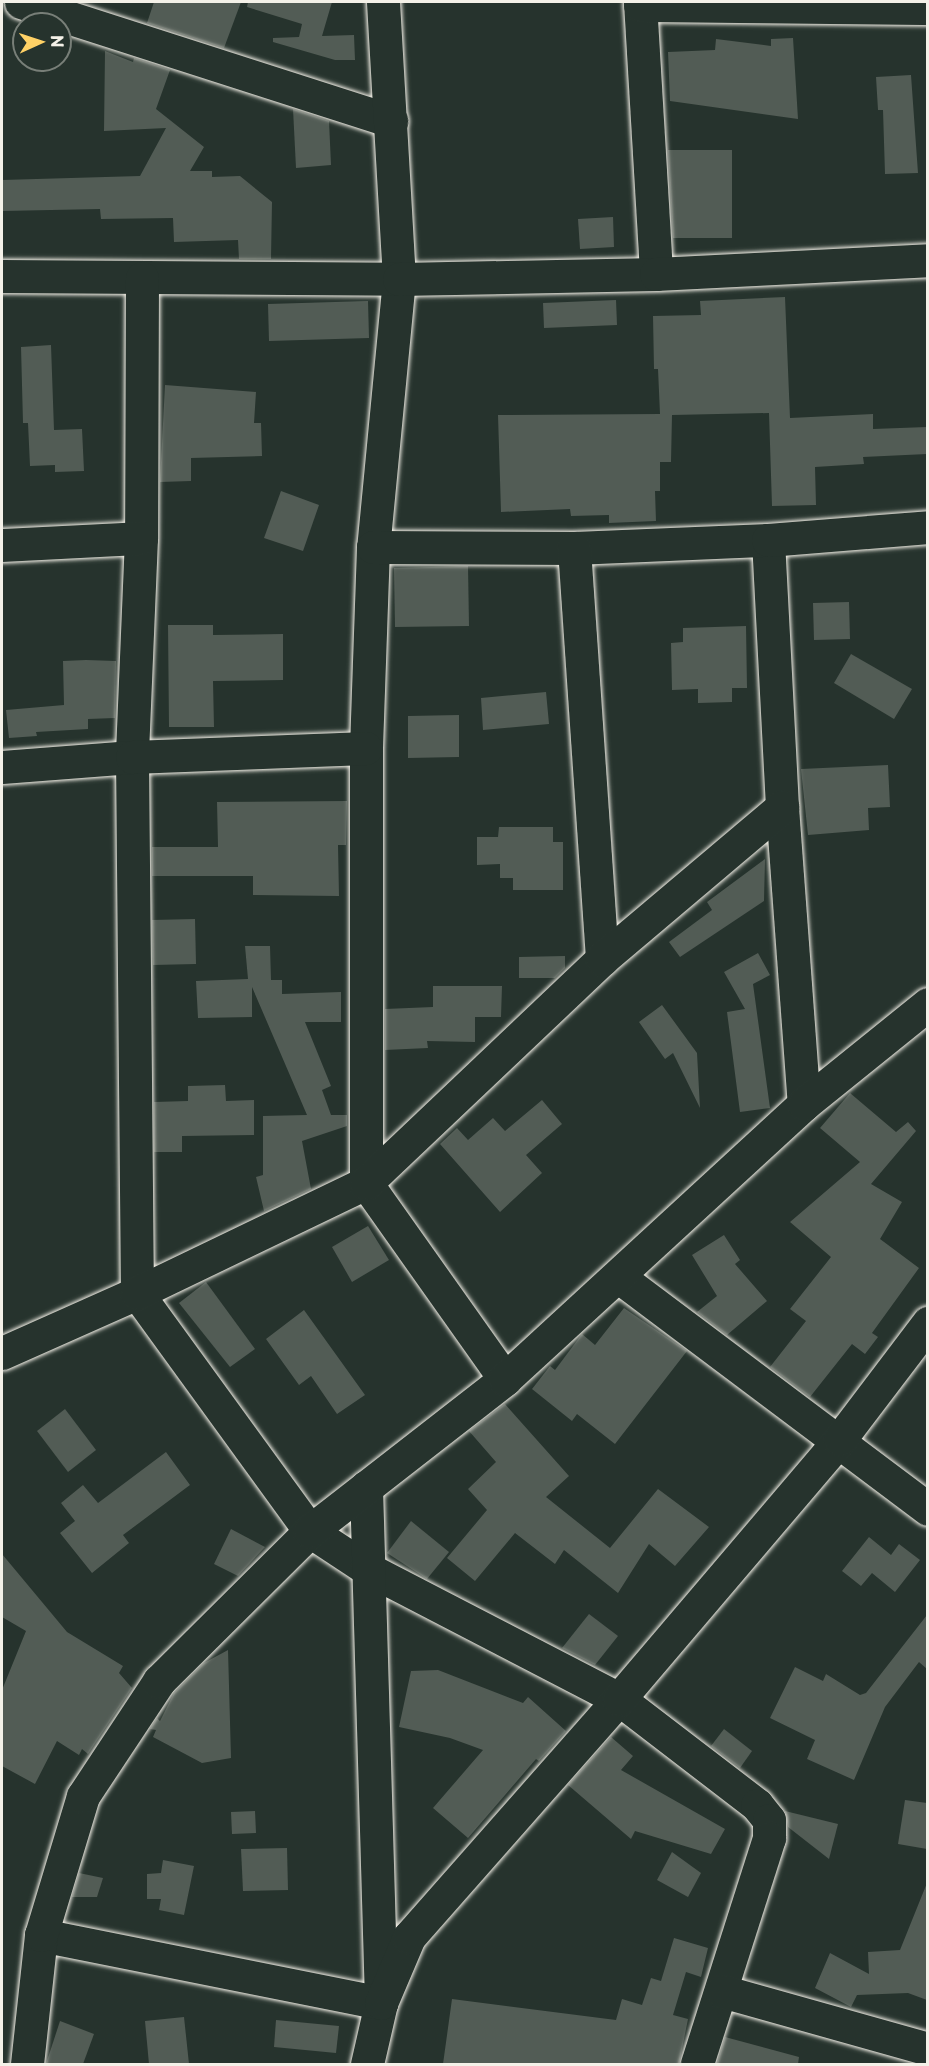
<!DOCTYPE html>
<html>
<head>
<meta charset="utf-8">
<style>
  body { margin:0 }
  #map { position:relative; width:929px; height:2066px; overflow:hidden; background:#26332d; font-family:"Playpen Sans",sans-serif }
  div>[style] { position:absolute }
  .building>* { inset:0; background:#525c55 }
  .roads { filter:drop-shadow(0 0 2px #f4f1e8) drop-shadow(0 0 2px #f4f1e8) }
  .minor>* { height:33px; margin:-16.5px; padding:0 16.5px; transform-origin:16.5px; border-radius:16.5px; background:#26332d }
  span { translate:-50% -50%; white-space:nowrap; text-align:center; line-height:1.15; -webkit-text-stroke:6px #26332d; paint-order:stroke }
  .frame { position:absolute; inset:0; border:3px solid #f4f1e8; pointer-events:none }
  .north { position:absolute; left:12px; top:12px; width:60px; height:60px; box-sizing:border-box; background:#26332d; border:2px solid #787f78; border-radius:50%; rotate:87deg; font-size:16px; font-weight:700; line-height:24px; text-align:center; color:#f4f1e8 }
  .north::after { content:''; display:block; margin:auto; width:21px; height:27px; background:#ffd166; clip-path:polygon(50% 0,100% 100%,50% 72%,0 100%) }
</style>
</head>
<body>
<div id="map">
  <div class="building">
    <div style="clip-path:polygon(154px 2px,241px 2px,224px 48px,147px 23px)"></div>
    <div style="clip-path:polygon(248px 2px,332px 2px,322px 36px,354px 35px,355px 60px,335px 60px,273px 42px,273px 38px,299px 37px,302px 24px,247px 7px)"></div>
    <div style="clip-path:polygon(793px 38px,798px 119px,670px 101px,668px 52px,715px 50px,716px 39px,771px 46px,771px 39px)"></div>
    <div style="clip-path:polygon(105px 51px,133px 62px,134px 58px,170px 70px,156px 109px,204px 147px,190px 171px,212px 171px,212px 177px,240px 176px,272px 202px,271px 259px,239px 259px,238px 240px,174px 242px,173px 218px,101px 219px,100px 209px,2px 211px,2px 180px,140px 176px,166px 128px,104px 131px)"></div>
    <div style="clip-path:polygon(911px 75px,918px 173px,885px 174px,883px 110px,878px 110px,876px 77px)"></div>
    <div style="clip-path:polygon(293px 109px,329px 121px,331px 165px,296px 168px)"></div>
    <div style="clip-path:polygon(668px 150px,732px 150px,732px 238px,673px 238px)"></div>
    <div style="clip-path:polygon(613px 217px,614px 247px,580px 249px,578px 219px)"></div>
    <div style="clip-path:polygon(785px 297px,790px 418px,873px 414px,873px 429px,927px 427px,927px 454px,863px 457px,864px 464px,815px 467px,816px 505px,772px 506px,769px 413px,672px 415px,671px 462px,660px 462px,660px 491px,655px 491px,656px 521px,609px 523px,609px 515px,571px 516px,570px 509px,501px 512px,498px 415px,660px 414px,658px 369px,654px 369px,653px 316px,701px 315px,700px 301px)"></div>
    <div style="clip-path:polygon(616px 300px,617px 325px,544px 328px,543px 303px)"></div>
    <div style="clip-path:polygon(368px 301px,369px 338px,269px 341px,268px 304px)"></div>
    <div style="clip-path:polygon(51px 345px,54px 430px,82px 429px,84px 471px,55px 472px,55px 465px,30px 466px,28px 423px,23px 423px,21px 347px)"></div>
    <div style="clip-path:polygon(165px 385px,256px 392px,254px 423px,261px 423px,262px 456px,191px 458px,191px 481px,160px 482px)"></div>
    <div style="clip-path:polygon(281px 491px,319px 505px,303px 551px,264px 538px)"></div>
    <div style="clip-path:polygon(468px 566px,469px 626px,395px 627px,394px 568px)"></div>
    <div style="clip-path:polygon(849px 602px,850px 639px,814px 640px,813px 603px)"></div>
    <div style="clip-path:polygon(168px 625px,213px 625px,213px 635px,283px 634px,283px 680px,213px 681px,214px 727px,169px 727px)"></div>
    <div style="clip-path:polygon(746px 626px,747px 688px,732px 688px,732px 702px,698px 703px,698px 689px,672px 690px,671px 643px,683px 642px,683px 628px)"></div>
    <div style="clip-path:polygon(851px 654px,912px 689px,894px 719px,834px 683px)"></div>
    <div style="clip-path:polygon(86px 660px,116px 661px,115px 718px,88px 719px,88px 729px,36px 732px,37px 736px,9px 738px,6px 710px,64px 705px,63px 661px)"></div>
    <div style="clip-path:polygon(546px 692px,549px 724px,483px 730px,481px 698px)"></div>
    <div style="clip-path:polygon(459px 715px,459px 757px,408px 758px,408px 716px)"></div>
    <div style="clip-path:polygon(888px 765px,890px 807px,868px 808px,869px 830px,808px 835px,801px 769px)"></div>
    <div style="clip-path:polygon(347px 801px,346px 845px,338px 845px,339px 896px,253px 895px,253px 876px,152px 876px,152px 847px,218px 847px,217px 802px)"></div>
    <div style="clip-path:polygon(499px 827px,553px 827px,553px 842px,563px 842px,563px 890px,513px 890px,513px 878px,500px 878px,500px 864px,477px 865px,477px 837px,498px 837px)"></div>
    <div style="clip-path:polygon(765px 859px,764px 901px,680px 957px,669px 942px,712px 910px,707px 902px)"></div>
    <div style="clip-path:polygon(195px 919px,196px 964px,153px 965px,152px 920px)"></div>
    <div style="clip-path:polygon(245px 946px,270px 946px,271px 980px,282px 980px,282px 994px,341px 992px,341px 1022px,305px 1022px,331px 1086px,322px 1090px,331px 1115px,347px 1115px,347px 1126px,302px 1141px,311px 1189px,264px 1211px,256px 1177px,263px 1175px,263px 1116px,307px 1115px,252px 987px,252px 1017px,198px 1018px,196px 981px,248px 979px)"></div>
    <div style="clip-path:polygon(758px 953px,770px 975px,753px 984px,770px 1108px,740px 1112px,727px 1012px,745px 1009px,724px 972px)"></div>
    <div style="clip-path:polygon(565px 956px,565px 968px,555px 978px,519px 978px,519px 957px)"></div>
    <div style="clip-path:polygon(433px 986px,502px 986px,501px 1017px,475px 1017px,475px 1042px,427px 1041px,428px 1048px,385px 1050px,385px 1009px,433px 1007px)"></div>
    <div style="clip-path:polygon(662px 1005px,697px 1053px,700px 1108px,673px 1053px,665px 1059px,639px 1022px)"></div>
    <div style="clip-path:polygon(225px 1085px,226px 1101px,254px 1100px,254px 1135px,182px 1136px,182px 1152px,154px 1152px,154px 1102px,188px 1101px,188px 1086px)"></div>
    <div style="clip-path:polygon(850px 1093px,896px 1132px,908px 1122px,916px 1131px,871px 1184px,902px 1202px,880px 1239px,919px 1268px,872px 1333px,878px 1337px,865px 1354px,852px 1344px,810px 1397px,770px 1367px,806px 1321px,790px 1309px,831px 1257px,790px 1222px,860px 1162px,820px 1128px)"></div>
    <div style="clip-path:polygon(542px 1100px,562px 1124px,526px 1155px,542px 1173px,500px 1212px,440px 1144px,457px 1128px,468px 1140px,493px 1118px,505px 1131px)"></div>
    <div style="clip-path:polygon(368px 1226px,389px 1260px,352px 1282px,332px 1247px)"></div>
    <div style="clip-path:polygon(724px 1235px,740px 1260px,735px 1264px,767px 1301px,727px 1335px,697px 1312px,717px 1296px,692px 1255px)"></div>
    <div style="clip-path:polygon(206px 1282px,255px 1349px,230px 1367px,179px 1303px)"></div>
    <div style="clip-path:polygon(624px 1308px,687px 1351px,615px 1444px,577px 1414px,572px 1421px,532px 1389px,550px 1366px,555px 1370px,582px 1334px,595px 1345px)"></div>
    <div style="clip-path:polygon(304px 1310px,365px 1395px,337px 1414px,311px 1376px,299px 1385px,266px 1339px)"></div>
    <div style="clip-path:polygon(505px 1404px,569px 1476px,546px 1497px,610px 1548px,658px 1489px,709px 1527px,675px 1566px,649px 1544px,618px 1593px,564px 1550px,555px 1564px,515px 1533px,475px 1581px,447px 1558px,487px 1510px,468px 1489px,496px 1462px,469px 1431px)"></div>
    <div style="clip-path:polygon(65px 1409px,96px 1450px,68px 1472px,37px 1431px)"></div>
    <div style="clip-path:polygon(166px 1452px,190px 1485px,123px 1535px,129px 1543px,92px 1573px,60px 1533px,75px 1521px,61px 1503px,83px 1485px,98px 1503px)"></div>
    <div style="clip-path:polygon(411px 1521px,449px 1552px,427px 1579px,387px 1553px)"></div>
    <div style="clip-path:polygon(231px 1529px,265px 1547px,238px 1576px,214px 1564px)"></div>
    <div style="clip-path:polygon(869px 1537px,891px 1555px,899px 1544px,920px 1560px,895px 1592px,872px 1573px,861px 1586px,842px 1571px)"></div>
    <div style="clip-path:polygon(2px 1554px,67px 1632px,123px 1666px,119px 1673px,132px 1688px,88px 1754px,82px 1749px,79px 1755px,57px 1741px,35px 1784px,2px 1766px,2px 1690px,26px 1631px,2px 1617px)"></div>
    <div style="clip-path:polygon(589px 1614px,618px 1636px,595px 1665px,562px 1648px)"></div>
    <div style="clip-path:polygon(927px 1615px,927px 1669px,919px 1662px,885px 1707px,854px 1780px,807px 1759px,815px 1740px,770px 1718px,795px 1667px,823px 1681px,826px 1674px,860px 1695px,866px 1693px)"></div>
    <div style="clip-path:polygon(228px 1650px,231px 1758px,202px 1763px,153px 1737px,156px 1730px,150px 1729px,157px 1718px,160px 1721px,174px 1693px,204px 1663px)"></div>
    <div style="clip-path:polygon(438px 1670px,523px 1703px,528px 1697px,566px 1731px,539px 1761px,536px 1759px,468px 1838px,433px 1808px,483px 1750px,450px 1738px,399px 1727px,411px 1671px)"></div>
    <div style="clip-path:polygon(724px 1729px,752px 1751px,740px 1768px,711px 1746px)"></div>
    <div style="clip-path:polygon(611px 1737px,633px 1756px,621px 1770px,725px 1829px,711px 1854px,635px 1831px,631px 1839px,568px 1785px)"></div>
    <div style="clip-path:polygon(905px 1800px,927px 1803px,927px 1849px,898px 1844px)"></div>
    <div style="clip-path:polygon(255px 1811px,256px 1833px,232px 1834px,231px 1812px)"></div>
    <div style="clip-path:polygon(785px 1811px,838px 1824px,829px 1859px,788px 1827px)"></div>
    <div style="clip-path:polygon(287px 1848px,288px 1890px,243px 1891px,241px 1849px)"></div>
    <div style="clip-path:polygon(672px 1852px,701px 1873px,688px 1897px,657px 1880px)"></div>
    <div style="clip-path:polygon(163px 1860px,194px 1866px,184px 1915px,159px 1910px,161px 1899px,147px 1899px,147px 1874px,161px 1873px)"></div>
    <div style="clip-path:polygon(79px 1873px,103px 1878px,97px 1897px,72px 1897px)"></div>
    <div style="clip-path:polygon(927px 1883px,927px 2000px,908px 1993px,857px 1995px,851px 2007px,815px 1988px,830px 1953px,869px 1974px,868px 1952px,900px 1950px)"></div>
    <div style="clip-path:polygon(674px 1938px,708px 1948px,701px 1977px,686px 1972px,673px 2015px,688px 2019px,679px 2064px,443px 2064px,452px 1999px,616px 2020px,622px 1999px,642px 2005px,651px 1978px,661px 1981px)"></div>
    <div style="clip-path:polygon(184px 2017px,189px 2064px,149px 2064px,145px 2021px)"></div>
    <div style="clip-path:polygon(276px 2020px,339px 2026px,336px 2053px,274px 2047px)"></div>
    <div style="clip-path:polygon(60px 2021px,94px 2034px,83px 2064px,46px 2064px)"></div>
    <div style="clip-path:polygon(725px 2037px,799px 2057px,798px 2064px,717px 2064px)"></div>
  </div>
  <div class="roads">
    <div class="minor">
      <div style="left:21px;top:2px;width:389px;rotate:17.8deg"></div>
      <div style="left:383px;top:2px;width:277px;rotate:86.7deg"></div>
      <div style="left:399px;top:279px;width:269px;rotate:95.5deg"></div>
      <div style="left:373px;top:547px;width:201px;rotate:92deg"></div>
      <div style="left:366px;top:748px;width:435px;rotate:90deg"></div>
      <div style="left:366px;top:1183px;width:240px;rotate:54.7deg"></div>
      <div style="left:640px;top:2px;width:272px;rotate:86.6deg"></div>
      <div style="left:640px;top:5px;width:288px;rotate:0.6deg"></div>
      <div style="left:2px;top:276px;width:397px;rotate:0.4deg"></div>
      <div style="left:399px;top:279px;width:257px;rotate:-1.1deg"></div>
      <div style="left:656px;top:274px;width:272px;rotate:-2.9deg"></div>
      <div style="left:142px;top:278px;width:260px;rotate:90.2deg"></div>
      <div style="left:141px;top:538px;width:219px;rotate:92.4deg"></div>
      <div style="left:132px;top:757px;width:536px;rotate:89.47deg"></div>
      <div style="left:137px;top:1293px;width:294px;rotate:54deg"></div>
      <div style="left:310px;top:1531px;width:67px;rotate:33.5deg"></div>
      <div style="left:366px;top:1568px;width:285px;rotate:27.4deg"></div>
      <div style="left:619px;top:1699px;width:174px;rotate:37.5deg"></div>
      <div style="left:757px;top:1805px;width:19px;rotate:51deg"></div>
      <div style="left:769px;top:1820px;width:18px;rotate:90deg"></div>
      <div style="left:769px;top:1838px;width:237px;rotate:107.7deg"></div>
      <div style="left:768px;top:540px;width:267px;rotate:87deg"></div>
      <div style="left:782px;top:807px;width:298px;rotate:85.8deg"></div>
      <div style="left:2px;top:545px;width:139px;rotate:-2.9deg"></div>
      <div style="left:373px;top:547px;width:201px;rotate:0.3deg"></div>
      <div style="left:574px;top:548px;width:194px;rotate:-2.4deg"></div>
      <div style="left:768px;top:540px;width:161px;rotate:-4.6deg"></div>
      <div style="left:574px;top:548px;width:412px;rotate:86.1deg"></div>
      <div style="left:2px;top:767px;width:130px;rotate:-4.4deg"></div>
      <div style="left:132px;top:757px;width:234px;rotate:-2.2deg"></div>
      <div style="left:619px;top:1277px;width:386px;rotate:36.9deg"></div>
      <div style="left:2px;top:1353px;width:148px;rotate:-24deg"></div>
      <div style="left:137px;top:1293px;width:254px;rotate:-25.7deg"></div>
      <div style="left:366px;top:1183px;width:325px;rotate:-43.5deg"></div>
      <div style="left:602px;top:959px;width:236px;rotate:-40.2deg"></div>
      <div style="left:366px;top:1487px;width:516px;rotate:88.33deg"></div>
      <div style="left:381px;top:2003px;width:63px;rotate:102.9deg"></div>
      <div style="left:41px;top:1935px;width:347px;rotate:11.3deg"></div>
      <div style="left:381px;top:2003px;width:72px;rotate:-67deg"></div>
      <div style="left:409px;top:1937px;width:317px;rotate:-48.6deg"></div>
      <div style="left:619px;top:1699px;width:341px;rotate:-49.6deg"></div>
      <div style="left:840px;top:1439px;width:146px;rotate:-52.8deg"></div>
      <div style="left:722px;top:1991px;width:214px;rotate:15.7deg"></div>
      <div style="left:27px;top:2064px;width:130px;rotate:-83.8deg"></div>
      <div style="left:41px;top:1935px;width:145px;rotate:-73.2deg"></div>
      <div style="left:83px;top:1796px;width:138px;rotate:-56.5deg"></div>
      <div style="left:159px;top:1681px;width:213px;rotate:-44.8deg"></div>
      <div style="left:310px;top:1531px;width:247px;rotate:-37.9deg"></div>
      <div style="left:505px;top:1379px;width:406px;rotate:-42.6deg"></div>
      <div style="left:804px;top:1104px;width:159px;rotate:-38.9deg"></div>
    </div>
  </div>
  <div class="frame"></div>
  <div class="north">N</div>
</div>
</body>
</html>
